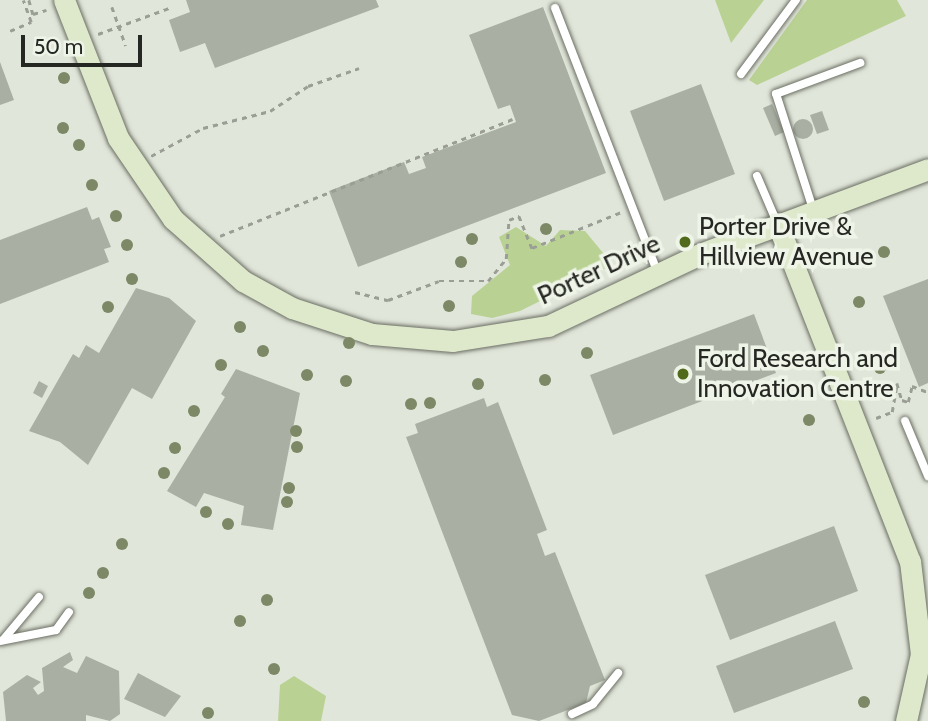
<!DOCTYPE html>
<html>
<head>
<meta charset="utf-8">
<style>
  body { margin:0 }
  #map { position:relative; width:928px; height:721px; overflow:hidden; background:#e1e6da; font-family:Cabin,sans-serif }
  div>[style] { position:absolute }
  .green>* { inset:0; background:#b9d294 }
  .building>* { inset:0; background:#a9afa3 }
  .round { border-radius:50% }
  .path>* { height:2.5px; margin-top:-1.25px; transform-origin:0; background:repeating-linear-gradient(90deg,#9a9e95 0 5px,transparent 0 10px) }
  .roads { filter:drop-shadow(0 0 2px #6a6e63) drop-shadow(0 0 2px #6a6e63) }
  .lane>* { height:8px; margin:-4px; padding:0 4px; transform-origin:4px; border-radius:4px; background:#fff }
  .secondary>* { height:21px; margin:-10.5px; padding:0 10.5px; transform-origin:10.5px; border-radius:10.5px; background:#dee8cb }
  .trees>* { width:12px; height:12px; margin:-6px; border-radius:50%; background:#7d8866 }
  .dots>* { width:19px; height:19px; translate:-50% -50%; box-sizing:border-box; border:4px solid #eef4e7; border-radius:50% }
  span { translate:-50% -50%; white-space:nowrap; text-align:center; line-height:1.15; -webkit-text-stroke:7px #eef4e7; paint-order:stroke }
  .poi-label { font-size:26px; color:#252723 }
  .left { translate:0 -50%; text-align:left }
  .street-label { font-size:26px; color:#252723 }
  .scale { position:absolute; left:21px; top:35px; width:121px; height:32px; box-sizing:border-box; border:4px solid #252723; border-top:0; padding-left:9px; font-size:21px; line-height:24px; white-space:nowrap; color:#252723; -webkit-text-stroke:5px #eef4e7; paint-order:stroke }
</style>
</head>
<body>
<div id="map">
  <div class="green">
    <div style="clip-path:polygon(715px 0,764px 0,731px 43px)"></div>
    <div style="clip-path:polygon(807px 0,897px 0,906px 16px,757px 85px,749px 80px)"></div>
    <div style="clip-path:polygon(516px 227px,546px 246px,560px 230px,585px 231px,613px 265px,520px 311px,492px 318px,471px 314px,472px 296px,510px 265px,499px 237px)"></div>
    <div style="clip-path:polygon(294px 676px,326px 696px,321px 721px,278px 721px,280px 685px)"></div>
  </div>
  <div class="building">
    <div style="clip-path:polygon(186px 0,376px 0,379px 7px,215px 68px,205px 43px,180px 52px,169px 20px,190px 12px)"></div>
    <div style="clip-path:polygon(543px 7px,606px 173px,358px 267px,329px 191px,404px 162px,409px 174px,426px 168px,422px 157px,516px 122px,510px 105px,498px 109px,469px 35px)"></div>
    <div style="clip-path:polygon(0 62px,14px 100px,0 105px)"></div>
    <div style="clip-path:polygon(701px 84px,735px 174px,664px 201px,630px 111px)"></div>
    <div style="clip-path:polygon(772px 104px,784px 132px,775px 136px,763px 108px)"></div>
    <div style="clip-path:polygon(822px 111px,829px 130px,817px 134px,810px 115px)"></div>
    <div class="round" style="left:793px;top:119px;width:20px;height:20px"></div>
    <div style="clip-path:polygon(87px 207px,92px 220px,99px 217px,111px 247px,104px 249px,109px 262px,0 304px,0 240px)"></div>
    <div style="clip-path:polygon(928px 279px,928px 383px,919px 387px,883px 296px)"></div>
    <div style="clip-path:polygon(136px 288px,169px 298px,196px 321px,152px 399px,132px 388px,88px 465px,60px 442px,29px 431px,73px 354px,79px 358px,86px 345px,99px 353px)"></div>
    <div style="clip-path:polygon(754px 314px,776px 373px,613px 435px,590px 375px)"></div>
    <div style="clip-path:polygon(236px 369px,300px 393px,273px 530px,241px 525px,244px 506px,204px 493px,196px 507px,167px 491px,225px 397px,221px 394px)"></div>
    <div style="clip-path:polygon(39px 381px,48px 386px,42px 398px,33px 393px)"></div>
    <div style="clip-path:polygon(484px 398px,487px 407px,498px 402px,547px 530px,537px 534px,545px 556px,555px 552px,605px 680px,590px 686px,586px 703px,539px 721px,512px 715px,406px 437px,418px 433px,415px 424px)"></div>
    <div style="clip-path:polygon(834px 526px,858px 591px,730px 640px,705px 575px)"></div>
    <div style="clip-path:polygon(835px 621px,853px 669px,734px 713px,716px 666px)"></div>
    <div style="clip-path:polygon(70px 652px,73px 660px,63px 667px,77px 673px,86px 656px,119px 671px,120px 714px,110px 721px,86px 715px,86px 721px,6px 721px,3px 692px,27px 675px,41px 682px,33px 688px,38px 695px,44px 691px,42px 668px)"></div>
    <div style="clip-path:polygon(138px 673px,181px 696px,165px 717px,124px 699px)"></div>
  </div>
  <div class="path">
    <div style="left:29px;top:0;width:15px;rotate:74deg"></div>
    <div style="left:33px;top:14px;width:14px;rotate:-17deg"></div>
    <div style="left:112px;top:7px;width:41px;rotate:70.3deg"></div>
    <div style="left:10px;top:31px;width:23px;rotate:-23deg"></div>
    <div style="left:31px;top:22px;width:23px;rotate:-110deg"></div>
    <div style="left:98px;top:34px;width:76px;rotate:-20.1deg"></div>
    <div style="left:151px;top:156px;width:59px;rotate:-28.3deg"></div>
    <div style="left:203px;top:128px;width:69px;rotate:-14.2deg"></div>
    <div style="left:270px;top:111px;width:45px;rotate:-33.3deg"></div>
    <div style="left:308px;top:86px;width:54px;rotate:-19.4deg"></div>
    <div style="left:220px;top:236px;width:315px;rotate:-21.8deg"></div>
    <div style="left:355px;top:292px;width:34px;rotate:14deg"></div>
    <div style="left:388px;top:300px;width:54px;rotate:-20.4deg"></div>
    <div style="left:439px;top:281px;width:49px"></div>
    <div style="left:488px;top:281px;width:28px;rotate:-51deg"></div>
    <div style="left:506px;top:259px;width:39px;rotate:-86deg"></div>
    <div style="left:509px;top:220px;width:11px;rotate:-22deg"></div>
    <div style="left:519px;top:216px;width:35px;rotate:68deg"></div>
    <div style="left:532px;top:248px;width:96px;rotate:-22deg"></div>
    <div style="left:876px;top:418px;width:17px;rotate:-21deg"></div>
    <div style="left:892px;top:412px;width:29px;rotate:-80deg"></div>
    <div style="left:897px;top:383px;width:18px;rotate:74deg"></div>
    <div style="left:902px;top:400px;width:6px;rotate:18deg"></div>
    <div style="left:908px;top:402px;width:16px;rotate:-76deg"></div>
    <div style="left:912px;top:386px;width:17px;rotate:21deg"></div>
  </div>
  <div class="roads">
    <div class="lane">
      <div style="left:555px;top:8px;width:284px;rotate:68.8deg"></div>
      <div style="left:741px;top:74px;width:92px;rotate:-53.4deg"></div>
      <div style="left:757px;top:176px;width:53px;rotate:66.8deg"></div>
      <div style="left:813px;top:209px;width:121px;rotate:-107.8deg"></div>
      <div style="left:776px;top:94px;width:90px;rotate:-20.3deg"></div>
      <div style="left:905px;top:421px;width:60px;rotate:67.3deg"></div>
      <div style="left:3px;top:640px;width:56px;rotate:-50.1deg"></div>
      <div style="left:0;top:641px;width:57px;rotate:-11.1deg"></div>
      <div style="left:56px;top:630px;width:22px;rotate:-54deg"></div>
      <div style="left:572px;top:714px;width:23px;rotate:-25deg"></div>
      <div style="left:593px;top:704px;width:40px;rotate:-51deg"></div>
    </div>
    <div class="secondary">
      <div style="left:64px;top:0;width:148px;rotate:68.6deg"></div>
      <div style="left:118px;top:138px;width:98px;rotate:55.8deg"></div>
      <div style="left:173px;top:219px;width:94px;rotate:41.5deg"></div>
      <div style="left:243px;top:281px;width:56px;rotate:28.9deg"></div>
      <div style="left:292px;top:308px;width:84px;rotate:18deg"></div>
      <div style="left:372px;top:334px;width:81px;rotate:4.9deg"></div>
      <div style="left:453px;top:341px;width:96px;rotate:-9deg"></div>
      <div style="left:548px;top:326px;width:168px;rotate:-25.3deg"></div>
      <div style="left:700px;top:254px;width:243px;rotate:-20.4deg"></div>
      <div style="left:778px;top:225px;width:361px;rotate:68.6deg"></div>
      <div style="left:910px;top:561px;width:94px;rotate:83.3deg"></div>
      <div style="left:921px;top:654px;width:69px;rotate:102.6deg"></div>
    </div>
  </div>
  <div class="trees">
    <div style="left:64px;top:78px"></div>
    <div style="left:63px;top:128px"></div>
    <div style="left:79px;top:145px"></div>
    <div style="left:92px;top:185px"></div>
    <div style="left:116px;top:216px"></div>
    <div style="left:546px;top:229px"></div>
    <div style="left:472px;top:239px"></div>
    <div style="left:127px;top:245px"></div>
    <div style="left:884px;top:252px"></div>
    <div style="left:461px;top:262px"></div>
    <div style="left:132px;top:279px"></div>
    <div style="left:859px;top:302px"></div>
    <div style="left:449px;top:306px"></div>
    <div style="left:108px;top:307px"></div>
    <div style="left:240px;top:327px"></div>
    <div style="left:349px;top:343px"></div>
    <div style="left:263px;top:351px"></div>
    <div style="left:587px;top:353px"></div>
    <div style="left:221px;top:365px"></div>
    <div style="left:880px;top:368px"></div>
    <div style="left:307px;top:375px"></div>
    <div style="left:545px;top:380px"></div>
    <div style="left:346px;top:381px"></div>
    <div style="left:478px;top:384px"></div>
    <div style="left:430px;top:403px"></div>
    <div style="left:411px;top:404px"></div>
    <div style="left:194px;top:411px"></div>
    <div style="left:809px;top:420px"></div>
    <div style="left:296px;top:431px"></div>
    <div style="left:297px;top:447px"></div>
    <div style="left:175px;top:448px"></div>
    <div style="left:164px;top:473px"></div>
    <div style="left:289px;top:488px"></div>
    <div style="left:287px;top:502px"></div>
    <div style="left:206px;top:512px"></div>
    <div style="left:228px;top:524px"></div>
    <div style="left:122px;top:544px"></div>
    <div style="left:103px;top:573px"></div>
    <div style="left:89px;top:593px"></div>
    <div style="left:267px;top:600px"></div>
    <div style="left:240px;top:621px"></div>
    <div style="left:274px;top:669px"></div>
    <div style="left:864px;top:702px"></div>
    <div style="left:208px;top:713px"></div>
  </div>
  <div class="dots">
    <div style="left:685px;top:242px;background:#50691b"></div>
    <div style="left:683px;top:374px;background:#50691b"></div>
  </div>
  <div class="poi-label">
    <span class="left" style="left:699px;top:242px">Porter Drive &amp;<br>Hillview Avenue</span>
    <span class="left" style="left:697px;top:374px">Ford Research and<br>Innovation Centre</span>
  </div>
  <div class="street-label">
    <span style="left:599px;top:270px;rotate:-25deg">Porter Drive</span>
  </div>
  <div class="scale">50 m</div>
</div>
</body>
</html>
